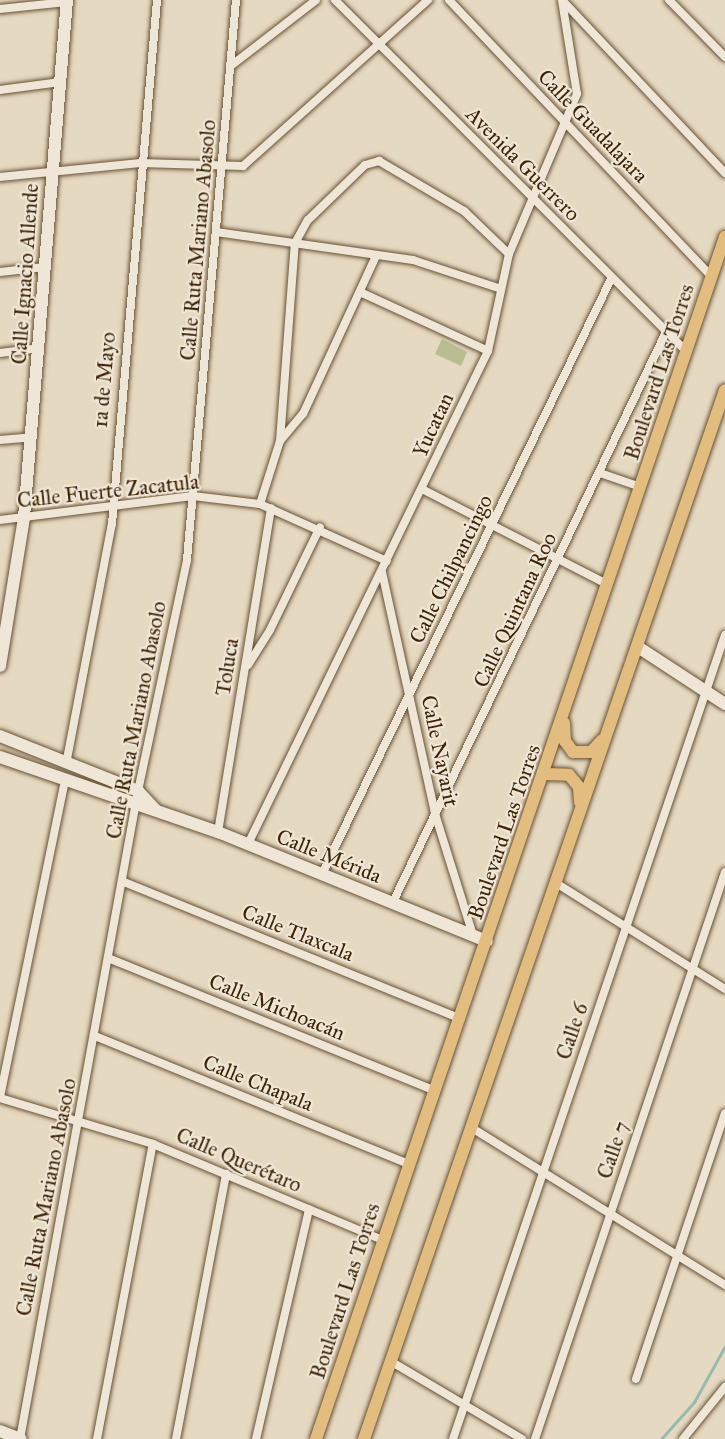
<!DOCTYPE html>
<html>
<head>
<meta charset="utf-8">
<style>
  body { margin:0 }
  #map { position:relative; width:725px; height:1439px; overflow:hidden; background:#e6d9c1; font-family:"IM FELL Great Primer",serif }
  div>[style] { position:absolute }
  .green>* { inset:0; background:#b8be91 }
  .stream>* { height:3px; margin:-1.5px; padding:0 1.5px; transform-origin:1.5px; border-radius:1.5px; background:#96bab0 }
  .roads { filter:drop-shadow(0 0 2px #675134) drop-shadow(0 0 2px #675134) }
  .street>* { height:8px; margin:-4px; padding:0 4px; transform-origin:4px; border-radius:4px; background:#efe6d7 }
  .secondary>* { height:12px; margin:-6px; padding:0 6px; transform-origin:6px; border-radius:6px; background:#efe6d7 }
  .primary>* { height:12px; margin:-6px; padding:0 6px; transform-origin:6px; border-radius:6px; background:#e3bc80 }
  span { translate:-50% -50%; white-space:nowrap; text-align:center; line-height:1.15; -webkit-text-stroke:4.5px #efe6d7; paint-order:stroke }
  .street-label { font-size:21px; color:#3d2405 }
</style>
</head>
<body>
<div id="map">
  <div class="green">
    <div style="clip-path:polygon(442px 339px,467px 352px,461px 366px,435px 354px)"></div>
  </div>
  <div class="stream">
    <div style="left:661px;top:1439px;width:50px;rotate:-48.3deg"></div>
    <div style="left:694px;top:1402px;width:64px;rotate:-61deg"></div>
  </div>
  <div class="roads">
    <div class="street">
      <div style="left:335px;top:0;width:498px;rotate:45deg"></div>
      <div style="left:449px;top:0;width:381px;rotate:46.5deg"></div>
      <div style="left:562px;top:0;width:238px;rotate:46.7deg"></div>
      <div style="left:669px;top:0;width:80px;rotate:45.5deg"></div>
      <div style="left:0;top:9px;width:67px;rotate:-6deg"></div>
      <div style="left:232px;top:65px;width:106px;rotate:-37.7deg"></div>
      <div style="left:0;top:90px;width:61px;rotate:-7.6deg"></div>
      <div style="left:0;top:177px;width:141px;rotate:-5.7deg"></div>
      <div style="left:140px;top:163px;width:103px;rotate:1.7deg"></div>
      <div style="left:243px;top:166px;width:249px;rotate:-41.9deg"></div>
      <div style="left:216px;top:232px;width:199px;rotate:8.1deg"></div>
      <div style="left:413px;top:260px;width:89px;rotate:18.2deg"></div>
      <div style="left:0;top:272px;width:45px;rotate:-6.3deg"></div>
      <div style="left:360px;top:292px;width:141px;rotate:24.7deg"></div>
      <div style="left:0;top:353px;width:40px;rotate:-7.1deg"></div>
      <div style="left:0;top:440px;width:32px;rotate:-5deg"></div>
      <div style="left:280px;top:441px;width:35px;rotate:-50deg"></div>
      <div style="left:303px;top:414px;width:174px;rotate:-65.2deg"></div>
      <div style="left:600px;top:473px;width:43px;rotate:18.9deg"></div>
      <div style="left:422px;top:489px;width:208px;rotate:27.2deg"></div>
      <div style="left:260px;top:504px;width:66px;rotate:-72.4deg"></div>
      <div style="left:280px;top:441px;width:199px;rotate:-85.7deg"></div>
      <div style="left:295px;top:243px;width:26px;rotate:-61deg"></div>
      <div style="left:308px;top:220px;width:79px;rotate:-44deg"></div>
      <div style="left:365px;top:165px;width:15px;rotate:-16deg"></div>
      <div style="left:379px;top:161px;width:99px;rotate:30.5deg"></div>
      <div style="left:464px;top:211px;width:62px;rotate:43.7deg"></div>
      <div style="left:0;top:520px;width:194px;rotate:-7.1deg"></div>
      <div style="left:193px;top:496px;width:67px;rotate:6.8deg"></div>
      <div style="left:260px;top:504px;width:139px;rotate:24.2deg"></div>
      <div style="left:382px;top:572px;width:251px;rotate:77.6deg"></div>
      <div style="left:436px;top:817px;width:124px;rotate:72.6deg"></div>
      <div style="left:248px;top:665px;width:41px;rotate:-57.8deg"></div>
      <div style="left:270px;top:630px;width:114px;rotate:-64.1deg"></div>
      <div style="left:67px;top:759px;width:239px;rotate:-79.2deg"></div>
      <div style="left:112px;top:524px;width:526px;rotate:-85.09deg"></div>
      <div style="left:218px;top:832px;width:328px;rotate:-80.7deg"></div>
      <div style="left:248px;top:844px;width:548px;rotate:-64.04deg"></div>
      <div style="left:488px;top:351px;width:99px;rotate:-77.8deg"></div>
      <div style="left:509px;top:254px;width:174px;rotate:-67deg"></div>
      <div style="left:577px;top:94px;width:95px;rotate:-99.1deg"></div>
      <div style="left:322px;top:874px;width:661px;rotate:-64.09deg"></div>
      <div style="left:124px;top:882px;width:362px;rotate:22.1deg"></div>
      <div style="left:556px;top:883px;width:199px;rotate:32.1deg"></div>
      <div style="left:393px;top:902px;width:632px;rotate:-64.41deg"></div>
      <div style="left:108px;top:958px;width:351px;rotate:22.1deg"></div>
      <div style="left:95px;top:1036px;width:338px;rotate:22.2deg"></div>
      <div style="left:0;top:1097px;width:325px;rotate:-78.4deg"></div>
      <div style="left:0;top:1098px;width:160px;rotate:16.7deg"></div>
      <div style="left:153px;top:1144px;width:249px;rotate:22.7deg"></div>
      <div style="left:472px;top:1128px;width:298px;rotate:31.8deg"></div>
      <div style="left:392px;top:1362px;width:151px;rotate:30.6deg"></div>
      <div style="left:636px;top:1379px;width:280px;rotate:-71.5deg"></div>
      <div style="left:20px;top:1439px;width:659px;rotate:-79.68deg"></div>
      <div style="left:138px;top:791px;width:236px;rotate:-78deg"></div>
      <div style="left:187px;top:560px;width:562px;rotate:-85deg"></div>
      <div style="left:97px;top:1439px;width:300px;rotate:-79.3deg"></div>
      <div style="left:176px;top:1439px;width:270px;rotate:-79.3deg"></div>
      <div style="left:256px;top:1439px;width:236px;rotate:-77deg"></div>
      <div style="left:453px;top:1439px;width:849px;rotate:-71.31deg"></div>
      <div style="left:535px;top:1439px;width:598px;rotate:-71.47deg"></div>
      <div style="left:683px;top:1439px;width:67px;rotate:-51.1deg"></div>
    </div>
    <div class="secondary">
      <div style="left:638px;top:647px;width:104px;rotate:33.2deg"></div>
      <div style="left:0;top:666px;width:151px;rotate:-80.8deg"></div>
      <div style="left:24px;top:517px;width:519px;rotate:-85.25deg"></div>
      <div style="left:0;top:736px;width:149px;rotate:21.7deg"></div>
      <div style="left:138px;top:791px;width:25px;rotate:47deg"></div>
      <div style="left:0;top:757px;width:231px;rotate:19deg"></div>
      <div style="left:218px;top:832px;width:290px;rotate:22.1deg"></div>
      <div style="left:0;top:1431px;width:22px;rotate:21deg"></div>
    </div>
    <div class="primary">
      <div style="left:564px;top:723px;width:18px;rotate:87deg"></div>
      <div style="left:565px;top:741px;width:14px;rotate:54deg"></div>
      <div style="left:573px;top:752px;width:18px"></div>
      <div style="left:591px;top:752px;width:16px;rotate:-47deg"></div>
      <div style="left:545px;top:774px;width:24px;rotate:2deg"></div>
      <div style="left:569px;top:775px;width:16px;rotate:50deg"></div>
      <div style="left:579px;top:787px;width:15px;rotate:86deg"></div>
      <div style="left:316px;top:1439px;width:1270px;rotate:-71.21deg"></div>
      <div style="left:364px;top:1439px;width:1109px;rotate:-71.01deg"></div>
    </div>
  </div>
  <div class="street-label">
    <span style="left:593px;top:126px;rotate:46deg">Calle Guadalajara</span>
    <span style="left:523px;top:164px;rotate:45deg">Avenida Guerrero</span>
    <span style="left:198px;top:240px;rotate:-85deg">Calle Ruta Mariano Abasolo</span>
    <span style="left:25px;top:274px;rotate:-86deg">Calle Ignacio Allende</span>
    <span style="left:659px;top:372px;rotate:-72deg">Boulevard Las Torres</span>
    <span style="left:104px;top:380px;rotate:-85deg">1a de Mayo</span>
    <span style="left:433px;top:425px;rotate:-65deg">Yucatan</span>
    <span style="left:108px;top:491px;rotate:-6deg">Calle Fuerte Zacatula</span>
    <span style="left:451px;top:569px;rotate:-64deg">Calle Chilpancingo</span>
    <span style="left:515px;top:610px;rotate:-65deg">Calle Quintana Roo</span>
    <span style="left:227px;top:667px;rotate:-81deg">Toluca</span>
    <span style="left:136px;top:720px;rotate:-79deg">Calle Ruta Mariano Abasolo</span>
    <span style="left:440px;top:751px;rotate:78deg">Calle Nayarit</span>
    <span style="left:504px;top:832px;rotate:-71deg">Boulevard Las Torres</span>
    <span style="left:329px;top:856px;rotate:22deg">Calle Mérida</span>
    <span style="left:298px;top:933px;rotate:22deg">Calle Tlaxcala</span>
    <span style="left:277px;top:1007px;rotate:22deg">Calle Michoacán</span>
    <span style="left:572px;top:1031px;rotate:-71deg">Calle 6</span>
    <span style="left:258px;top:1083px;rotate:22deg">Calle Chapala</span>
    <span style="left:613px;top:1150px;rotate:-71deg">Calle 7</span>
    <span style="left:239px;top:1160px;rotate:23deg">Calle Querétaro</span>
    <span style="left:46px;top:1197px;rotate:-79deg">Calle Ruta Mariano Abasolo</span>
    <span style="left:345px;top:1291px;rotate:-72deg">Boulevard Las Torres</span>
  </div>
</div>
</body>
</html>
